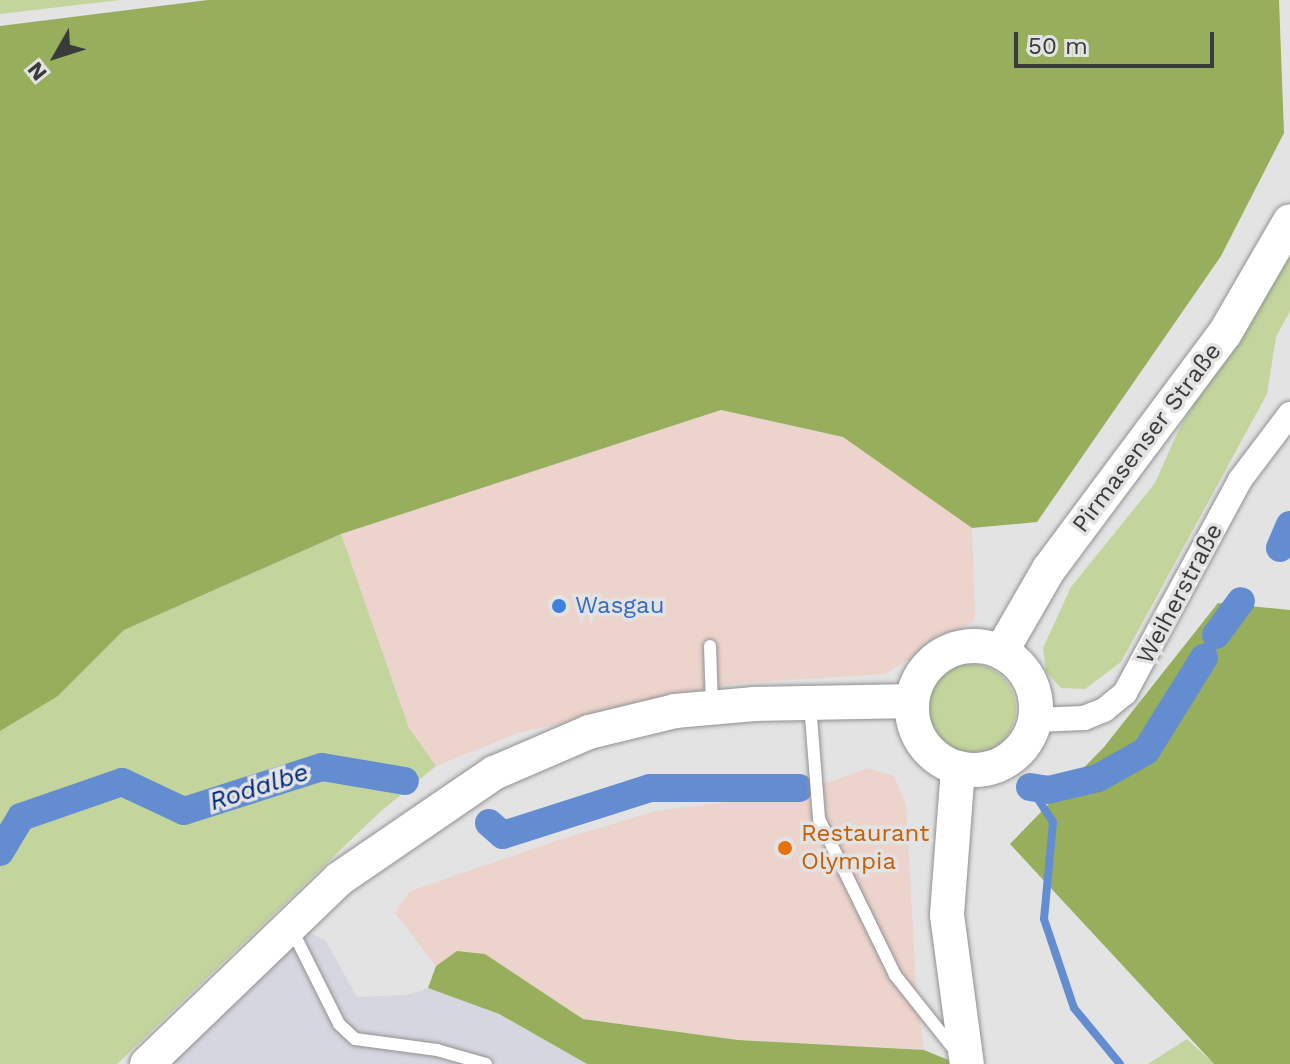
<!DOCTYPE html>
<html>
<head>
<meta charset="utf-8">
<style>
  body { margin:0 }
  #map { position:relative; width:1290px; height:1064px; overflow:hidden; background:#e3e3e4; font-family:"Work Sans",sans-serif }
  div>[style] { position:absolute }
  .commercial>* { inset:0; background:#ecd3cc }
  .built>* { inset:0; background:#d6d6e0 }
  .green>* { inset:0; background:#c3d59d }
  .round { border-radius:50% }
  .forest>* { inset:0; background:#97af5d }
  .stream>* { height:8px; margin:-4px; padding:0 4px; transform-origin:4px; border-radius:4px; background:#648cd0 }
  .canal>* { height:28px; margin:-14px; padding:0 14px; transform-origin:14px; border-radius:14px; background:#648cd0 }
  .roads { filter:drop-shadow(0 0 2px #919192) drop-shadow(0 0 2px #919192) }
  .lane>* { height:12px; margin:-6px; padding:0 6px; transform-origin:6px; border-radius:6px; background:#fff }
  .street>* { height:24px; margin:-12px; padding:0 12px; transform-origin:12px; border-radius:12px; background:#fff }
  .secondary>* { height:34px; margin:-17px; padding:0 17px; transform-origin:17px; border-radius:17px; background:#fff }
  .secondary>.ring { margin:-17px; padding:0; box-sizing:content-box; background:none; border:34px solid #fff; border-radius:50% }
  .dots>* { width:22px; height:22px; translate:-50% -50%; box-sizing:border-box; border:4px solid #e3e3e4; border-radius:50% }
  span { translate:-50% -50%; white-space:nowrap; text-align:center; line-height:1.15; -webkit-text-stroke:7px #e3e3e4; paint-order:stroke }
  .street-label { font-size:24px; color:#3b3b3c }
  .shop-label { font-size:24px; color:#366cbe }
  .left { translate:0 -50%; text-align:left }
  .food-label { font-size:24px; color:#c56008 }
  .water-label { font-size:26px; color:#002c7b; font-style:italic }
  .north { position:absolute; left:16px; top:16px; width:80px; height:80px; -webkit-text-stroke:6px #e3e3e4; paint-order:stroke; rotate:231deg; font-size:22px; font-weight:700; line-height:32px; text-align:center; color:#3b3b3c }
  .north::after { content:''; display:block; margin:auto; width:28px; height:36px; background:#3b3b3c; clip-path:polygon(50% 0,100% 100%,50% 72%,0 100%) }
  .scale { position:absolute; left:1014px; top:32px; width:200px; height:36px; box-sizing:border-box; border:4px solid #3b3b3c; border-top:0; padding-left:10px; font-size:24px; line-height:28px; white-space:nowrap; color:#3b3b3c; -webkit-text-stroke:6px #e3e3e4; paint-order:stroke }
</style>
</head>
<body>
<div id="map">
  <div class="commercial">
    <div style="clip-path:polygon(722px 410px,843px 437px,972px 528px,975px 620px,885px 674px,737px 683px,518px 733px,436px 766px,409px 728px,341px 534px)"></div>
    <div style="clip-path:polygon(869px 768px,894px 776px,906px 804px,916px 986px,924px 1050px,738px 1040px,583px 1019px,485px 954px,457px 951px,436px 966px,395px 913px,410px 891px,559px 840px,656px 811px,798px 793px)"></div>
  </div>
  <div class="built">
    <div style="clip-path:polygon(290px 922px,326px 941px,357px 997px,407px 995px,428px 988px,499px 1014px,587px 1064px,147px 1064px)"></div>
  </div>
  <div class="green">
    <div style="clip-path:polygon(0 0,120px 0,0 14px)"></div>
    <div style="clip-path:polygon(1290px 252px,1290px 311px,1276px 337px,1267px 394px,1121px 662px,1085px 689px,1061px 688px,1046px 672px,1043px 648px,1071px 587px,1155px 483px,1180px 427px,1228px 349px,1248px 328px)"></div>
    <div style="clip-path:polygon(341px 534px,409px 728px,436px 766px,380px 812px,117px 1064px,0 1064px,0 729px,58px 696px,124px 630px)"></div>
    <div class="round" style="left:926px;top:664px;width:90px;height:90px"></div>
    <div style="clip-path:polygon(1187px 1039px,1214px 1064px,1148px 1064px)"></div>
  </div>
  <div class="forest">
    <div style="clip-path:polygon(208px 0,1279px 0,1284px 133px,1221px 256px,1037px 522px,972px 528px,843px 437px,721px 410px,341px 534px,124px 630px,58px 696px,0 731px,0 26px)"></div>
    <div style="clip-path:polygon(1218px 603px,1290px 610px,1290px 1064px,1214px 1064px,1010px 844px,1104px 747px)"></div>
    <div style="clip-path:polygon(457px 951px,485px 954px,583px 1019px,738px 1040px,924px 1050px,958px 1064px,587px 1064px,499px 1014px,428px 988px,436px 966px)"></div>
  </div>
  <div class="stream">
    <div style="left:1030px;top:787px;width:42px;rotate:56.7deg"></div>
    <div style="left:1053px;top:822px;width:97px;rotate:95.3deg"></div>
    <div style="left:1044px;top:919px;width:94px;rotate:71.4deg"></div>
    <div style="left:1074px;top:1008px;width:72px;rotate:50.6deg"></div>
  </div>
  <div class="canal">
    <div style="left:1280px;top:548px;width:25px;rotate:-67deg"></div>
    <div style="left:1216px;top:635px;width:42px;rotate:-53.7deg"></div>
    <div style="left:1030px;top:787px;width:18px;rotate:9deg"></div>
    <div style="left:1048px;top:790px;width:51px;rotate:-13.5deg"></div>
    <div style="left:1098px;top:778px;width:55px;rotate:-29.4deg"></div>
    <div style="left:1146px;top:751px;width:110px;rotate:-58.1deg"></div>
    <div style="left:489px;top:823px;width:18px;rotate:41deg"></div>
    <div style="left:503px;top:835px;width:154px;rotate:-17.7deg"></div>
    <div style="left:650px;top:788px;width:149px"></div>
    <div style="left:0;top:852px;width:41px;rotate:-59deg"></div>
    <div style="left:21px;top:817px;width:107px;rotate:-19.1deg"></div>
    <div style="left:122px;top:782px;width:68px;rotate:25.1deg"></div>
    <div style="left:184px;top:811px;width:145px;rotate:-17.7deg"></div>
    <div style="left:322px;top:767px;width:84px;rotate:9.6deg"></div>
  </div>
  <div class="roads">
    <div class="lane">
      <div style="left:710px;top:646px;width:60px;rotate:88.1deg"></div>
      <div style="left:810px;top:704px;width:115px;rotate:85.5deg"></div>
      <div style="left:819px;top:819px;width:174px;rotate:64deg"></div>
      <div style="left:895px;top:975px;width:100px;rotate:51.5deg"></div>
      <div style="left:292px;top:930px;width:105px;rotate:63.4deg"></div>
      <div style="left:339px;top:1024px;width:22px;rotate:43deg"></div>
      <div style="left:355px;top:1039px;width:83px;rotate:7.6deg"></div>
      <div style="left:437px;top:1050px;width:51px;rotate:15.9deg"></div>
    </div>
    <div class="street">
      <div style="left:1035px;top:720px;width:49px;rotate:-2.3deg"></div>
      <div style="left:1084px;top:718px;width:22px;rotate:-22deg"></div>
      <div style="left:1104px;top:710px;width:27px;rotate:-39deg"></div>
      <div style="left:1125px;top:693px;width:242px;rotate:-61.6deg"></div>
      <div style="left:1240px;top:480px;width:83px;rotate:-52.9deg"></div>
    </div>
    <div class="secondary">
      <div class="ring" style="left:912px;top:646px;width:90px;height:90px"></div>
      <div style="left:1001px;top:652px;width:96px;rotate:-60deg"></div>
      <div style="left:1049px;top:569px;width:294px;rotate:-53.3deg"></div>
      <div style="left:1225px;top:333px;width:129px;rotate:-59.9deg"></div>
      <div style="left:958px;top:768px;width:147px;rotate:94.3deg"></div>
      <div style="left:947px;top:915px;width:150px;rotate:82.4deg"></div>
      <div style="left:147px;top:1064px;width:267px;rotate:-43.9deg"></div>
      <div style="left:339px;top:879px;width:188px;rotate:-34.4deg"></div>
      <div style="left:494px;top:773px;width:103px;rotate:-23.3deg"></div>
      <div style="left:589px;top:732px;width:89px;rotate:-13.7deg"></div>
      <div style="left:675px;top:711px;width:80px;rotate:-5deg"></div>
      <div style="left:755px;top:704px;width:157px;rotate:-1.1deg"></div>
    </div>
  </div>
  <div class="dots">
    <div style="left:559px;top:606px;background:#3f7fe0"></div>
    <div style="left:785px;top:848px;background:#e8710a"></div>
  </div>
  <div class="street-label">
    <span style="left:1147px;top:438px;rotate:-53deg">Pirmasenser Straße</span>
    <span style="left:1180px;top:594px;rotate:-62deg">Weiherstraße</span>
  </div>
  <div class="shop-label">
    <span class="left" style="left:575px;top:606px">Wasgau</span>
  </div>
  <div class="food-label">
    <span class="left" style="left:801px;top:848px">Restaurant<br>Olympia</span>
  </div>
  <div class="water-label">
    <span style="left:259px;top:787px;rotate:-18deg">Rodalbe</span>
  </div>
  <div class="north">N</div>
  <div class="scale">50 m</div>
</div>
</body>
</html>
